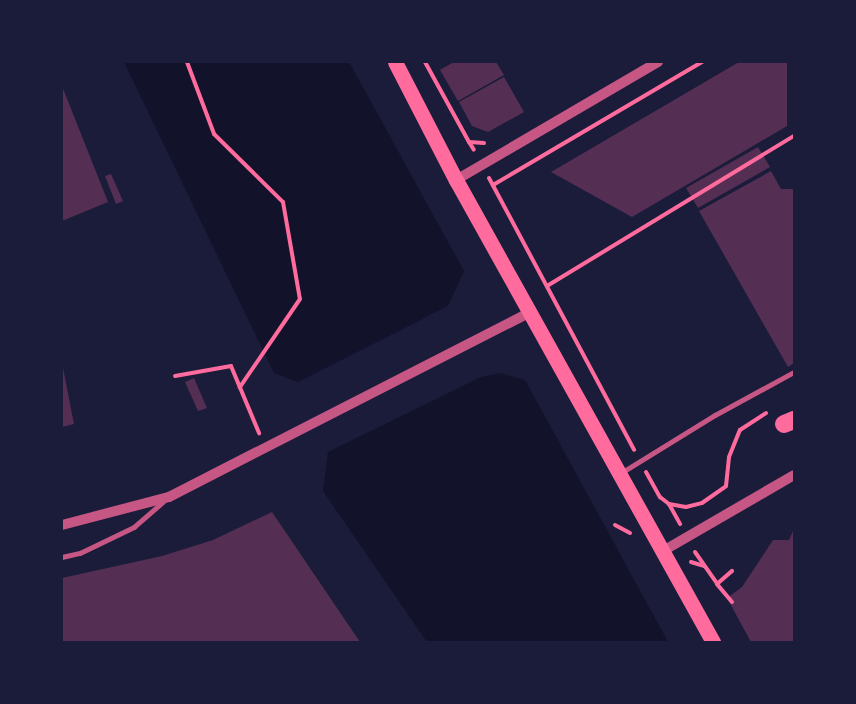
<!DOCTYPE html>
<html>
<head>
<meta charset="utf-8">
<style>
  body { margin:0 }
  #map { position:relative; width:856px; height:704px; overflow:hidden; background:#1b1b3a; font-family:Cabin,sans-serif }
  div>[style] { position:absolute }
  .water>* { inset:0; background:#12122b }
  .building>* { inset:0; background:#542f53 }
  .path>* { height:4px; margin:-2px; padding:0 2px; transform-origin:2px; border-radius:2px; background:#ff6b9d }
  .service>* { height:4.5px; margin:-2.25px; padding:0 2.25px; transform-origin:2.25px; border-radius:2.25px; background:#c65784 }
  .tertiary>* { height:10px; margin:-5px; padding:0 5px; transform-origin:5px; border-radius:5px; background:#c65784 }
  .primary>* { height:15px; margin:-7.5px; padding:0 7.5px; transform-origin:7.5px; border-radius:7.5px; background:#ff6b9d }
  .motorway>* { height:18px; margin:-9px; padding:0 9px; transform-origin:9px; border-radius:9px; background:#ff6b9d }
  span { translate:-50% -50%; white-space:nowrap; text-align:center; line-height:1.15; -webkit-text-stroke:6px #1b1b3a; paint-order:stroke }
  .frame { position:absolute; inset:0; border:63px solid #1b1b3a; pointer-events:none }
</style>
</head>
<body>
<div id="map">
  <div class="water">
    <div style="clip-path:polygon(124px 62px,349px 62px,464px 271px,448px 306px,298px 382px,274px 373px)"></div>
    <div style="clip-path:polygon(500px 373px,525px 380px,668px 642px,427px 642px,323px 491px,328px 452px,481px 377px)"></div>
  </div>
  <div class="building">
    <div style="clip-path:polygon(454px 62px,496px 62px,504px 75px,458px 101px,440px 70px)"></div>
    <div style="clip-path:polygon(739px 62px,787px 62px,787px 126px,632px 217px,551px 172px)"></div>
    <div style="clip-path:polygon(504px 77px,524px 112px,488px 132px,472px 126px,459px 102px)"></div>
    <div style="clip-path:polygon(62px 86px,108px 202px,62px 221px)"></div>
    <div style="clip-path:polygon(758px 147px,770px 167px,698px 208px,686px 188px)"></div>
    <div style="clip-path:polygon(771px 171px,781px 189px,794px 189px,794px 363px,788px 367px,699px 211px)"></div>
    <div style="clip-path:polygon(111px 174px,123px 201px,116px 204px,105px 176px)"></div>
    <div style="clip-path:polygon(62px 363px,74px 424px,62px 427px)"></div>
    <div style="clip-path:polygon(194px 378px,207px 408px,198px 411px,185px 382px)"></div>
    <div style="clip-path:polygon(272px 512px,360px 642px,62px 642px,62px 578px,162px 556px,213px 540px)"></div>
    <div style="clip-path:polygon(794px 529px,794px 642px,751px 642px,727px 598px,742px 587px,773px 540px,789px 540px)"></div>
  </div>
  <div class="path">
    <div style="left:187px;top:62px;width:77px;rotate:69.4deg"></div>
    <div style="left:214px;top:134px;width:97px;rotate:44.6deg"></div>
    <div style="left:283px;top:202px;width:98px;rotate:80.1deg"></div>
    <div style="left:300px;top:299px;width:107px;rotate:124.3deg"></div>
    <div style="left:425px;top:62px;width:91px;rotate:61.2deg"></div>
    <div style="left:469px;top:142px;width:15px;rotate:4deg"></div>
    <div style="left:469px;top:142px;width:9px;rotate:58deg"></div>
    <div style="left:489px;top:178px;width:308px;rotate:61.9deg"></div>
    <div style="left:493px;top:185px;width:243px;rotate:-30.5deg"></div>
    <div style="left:547px;top:286px;width:289px;rotate:-31.3deg"></div>
    <div style="left:175px;top:376px;width:57px;rotate:-10.1deg"></div>
    <div style="left:231px;top:366px;width:73px;rotate:67.3deg"></div>
    <div style="left:646px;top:472px;width:29px;rotate:61deg"></div>
    <div style="left:660px;top:497px;width:11px;rotate:38deg"></div>
    <div style="left:669px;top:504px;width:17px;rotate:10deg"></div>
    <div style="left:686px;top:507px;width:16px;rotate:-14deg"></div>
    <div style="left:702px;top:503px;width:29px;rotate:-35deg"></div>
    <div style="left:726px;top:486px;width:29px;rotate:-84deg"></div>
    <div style="left:729px;top:457px;width:29px;rotate:-68deg"></div>
    <div style="left:740px;top:430px;width:31px;rotate:-33deg"></div>
    <div style="left:669px;top:504px;width:23px;rotate:61deg"></div>
    <div style="left:615px;top:525px;width:17px;rotate:28deg"></div>
    <div style="left:695px;top:552px;width:39px;rotate:55deg"></div>
    <div style="left:691px;top:562px;width:14px;rotate:17deg"></div>
    <div style="left:732px;top:602px;width:23px;rotate:-130deg"></div>
    <div style="left:717px;top:584px;width:20px;rotate:-41deg"></div>
  </div>
  <div class="service">
    <div style="left:621px;top:473px;width:110px;rotate:-31.7deg"></div>
    <div style="left:715px;top:415px;width:90px;rotate:-28.6deg"></div>
    <div style="left:62px;top:557px;width:18px;rotate:-13deg"></div>
    <div style="left:80px;top:553px;width:60px;rotate:-25.7deg"></div>
    <div style="left:134px;top:527px;width:38px;rotate:-41deg"></div>
  </div>
  <div class="tertiary">
    <div style="left:456px;top:180px;width:234px;rotate:-30.3deg"></div>
    <div style="left:62px;top:525px;width:111px;rotate:-14.7deg"></div>
    <div style="left:169px;top:497px;width:404px;rotate:-27.1deg"></div>
    <div style="left:663px;top:551px;width:151px;rotate:-30.1deg"></div>
  </div>
  <div class="primary">
    <div style="left:395px;top:62px;width:133px;rotate:62.7deg"></div>
    <div style="left:456px;top:180px;width:529px;rotate:60.91deg"></div>
  </div>
  <div class="motorway">
    <div style="left:784px;top:424px;width:11px;rotate:-22deg"></div>
  </div>
  <div class="frame"></div>
</div>
</body>
</html>
